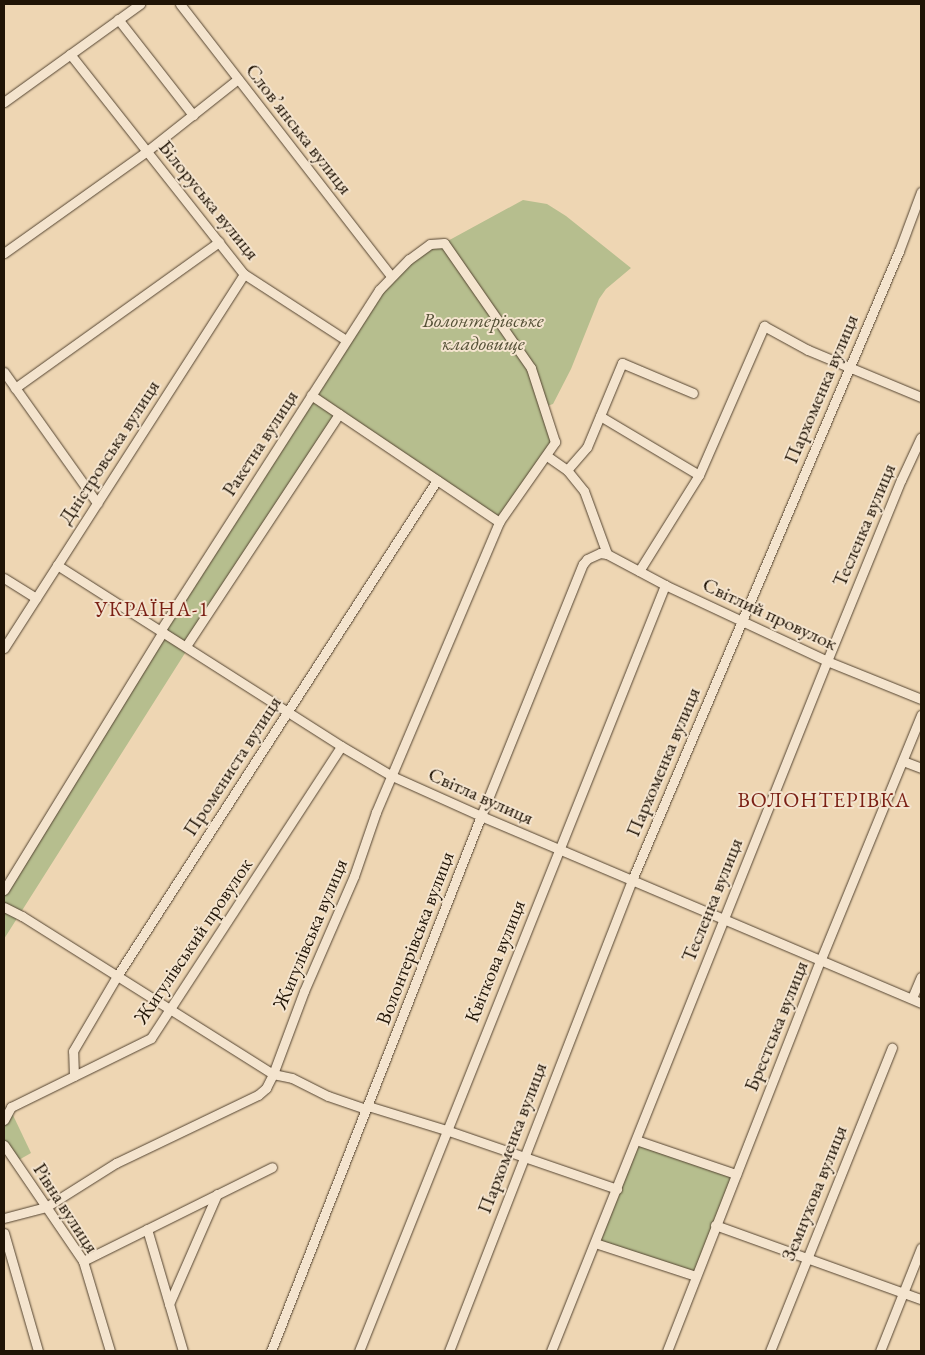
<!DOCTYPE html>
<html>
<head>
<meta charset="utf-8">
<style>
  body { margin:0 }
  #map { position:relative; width:925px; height:1355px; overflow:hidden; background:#eed6b3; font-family:"EB Garamond",serif }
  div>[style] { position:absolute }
  .green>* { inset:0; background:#b6be8e }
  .roads { filter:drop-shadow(0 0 1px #544431) drop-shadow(0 0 1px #544431) }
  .minor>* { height:9px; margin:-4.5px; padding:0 4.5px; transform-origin:4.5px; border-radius:4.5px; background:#f4e4ce }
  span { translate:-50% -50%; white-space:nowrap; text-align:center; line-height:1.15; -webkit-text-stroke:4px #f4e4ce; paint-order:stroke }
  .street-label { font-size:20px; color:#201406 }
  .park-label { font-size:20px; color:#545036; font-style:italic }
  .neighbourhood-label { font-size:21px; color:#7a1f14; letter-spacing:1px }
  .frame { position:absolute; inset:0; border:5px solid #201406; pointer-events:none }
</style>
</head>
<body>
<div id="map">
  <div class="green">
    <div style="clip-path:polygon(523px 200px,547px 204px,566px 216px,631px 268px,606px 289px,599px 299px,571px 369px,553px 404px,544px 407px,555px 437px,499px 522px,337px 413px,4px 939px,4px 894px,164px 630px,368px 305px,430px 244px,444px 243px)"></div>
    <div style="clip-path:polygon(11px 1111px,31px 1153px,17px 1161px,4px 1142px,4px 1123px)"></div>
    <div style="clip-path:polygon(637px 1141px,734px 1175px,695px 1275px,597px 1242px)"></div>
  </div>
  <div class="roads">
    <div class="minor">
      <div style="left:180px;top:4px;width:344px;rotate:52.2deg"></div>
      <div style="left:118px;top:19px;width:122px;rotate:52deg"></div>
      <div style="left:70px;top:54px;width:280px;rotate:51.7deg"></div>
      <div style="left:244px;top:274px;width:121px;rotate:32.9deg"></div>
      <div style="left:4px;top:102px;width:168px;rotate:-35.8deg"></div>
      <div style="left:4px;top:253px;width:176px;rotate:-35.5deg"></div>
      <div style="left:147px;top:151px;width:116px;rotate:-38.4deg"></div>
      <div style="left:4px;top:372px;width:161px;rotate:54.6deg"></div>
      <div style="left:15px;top:388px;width:251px;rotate:-35.6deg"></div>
      <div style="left:311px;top:395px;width:227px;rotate:34deg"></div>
      <div style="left:600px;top:416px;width:115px;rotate:30.8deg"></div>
      <div style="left:547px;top:456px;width:24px;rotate:35deg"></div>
      <div style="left:567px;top:470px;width:27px;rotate:51deg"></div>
      <div style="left:584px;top:491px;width:67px;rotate:69.9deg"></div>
      <div style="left:567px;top:470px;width:30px;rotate:-49deg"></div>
      <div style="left:587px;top:447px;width:91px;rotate:-67.4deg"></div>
      <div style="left:622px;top:363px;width:77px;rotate:22.9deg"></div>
      <div style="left:57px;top:565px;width:337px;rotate:32.5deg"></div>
      <div style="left:341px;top:746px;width:59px;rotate:30.5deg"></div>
      <div style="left:392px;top:776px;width:98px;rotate:24.2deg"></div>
      <div style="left:481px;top:816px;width:478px;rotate:23deg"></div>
      <div style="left:639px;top:571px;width:113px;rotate:-58deg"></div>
      <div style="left:699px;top:475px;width:163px;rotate:-66.4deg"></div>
      <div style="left:764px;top:326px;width:50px;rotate:28.6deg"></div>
      <div style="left:808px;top:350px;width:122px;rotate:22.6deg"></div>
      <div style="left:4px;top:578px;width:38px;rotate:32deg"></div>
      <div style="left:186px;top:646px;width:278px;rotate:-56.6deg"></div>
      <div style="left:4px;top:648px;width:444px;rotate:-57.3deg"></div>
      <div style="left:903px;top:761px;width:19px;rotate:21deg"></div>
      <div style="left:4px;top:890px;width:303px;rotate:-58.4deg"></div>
      <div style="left:4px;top:907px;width:20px;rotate:27deg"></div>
      <div style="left:22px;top:916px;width:297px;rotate:32.2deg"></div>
      <div style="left:273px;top:1074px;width:19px;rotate:12deg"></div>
      <div style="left:292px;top:1078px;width:40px;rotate:26.6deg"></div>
      <div style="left:328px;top:1096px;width:40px;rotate:18.9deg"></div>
      <div style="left:912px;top:998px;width:23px;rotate:-67deg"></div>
      <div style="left:74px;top:1076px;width:25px;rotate:-92deg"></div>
      <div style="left:73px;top:1051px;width:87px;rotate:-59.6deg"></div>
      <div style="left:117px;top:976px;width:590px;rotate:-57.17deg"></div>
      <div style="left:368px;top:1106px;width:82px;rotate:17.1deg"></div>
      <div style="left:446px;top:1130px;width:181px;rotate:19deg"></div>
      <div style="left:4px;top:1120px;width:15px;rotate:-62deg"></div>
      <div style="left:11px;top:1107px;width:156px;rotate:-26.2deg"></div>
      <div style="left:151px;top:1038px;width:348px;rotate:-56.9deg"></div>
      <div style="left:636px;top:1140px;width:106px;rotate:18.8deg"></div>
      <div style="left:4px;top:1145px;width:140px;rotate:55.7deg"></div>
      <div style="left:83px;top:1261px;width:94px;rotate:73.3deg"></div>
      <div style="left:4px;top:1218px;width:43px;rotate:-14.7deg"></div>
      <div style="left:46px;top:1207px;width:83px;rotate:-32.2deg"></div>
      <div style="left:116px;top:1163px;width:157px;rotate:-25.6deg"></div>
      <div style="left:258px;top:1095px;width:11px;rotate:-41deg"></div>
      <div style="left:266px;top:1088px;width:16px;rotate:-63deg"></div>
      <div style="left:273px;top:1074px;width:89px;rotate:-69.5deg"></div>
      <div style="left:304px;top:991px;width:125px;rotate:-66.5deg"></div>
      <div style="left:354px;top:876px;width:68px;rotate:-71deg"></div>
      <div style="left:376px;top:812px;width:315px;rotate:-67deg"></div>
      <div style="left:499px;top:522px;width:98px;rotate:-55deg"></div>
      <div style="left:555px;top:442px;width:78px;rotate:-108deg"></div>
      <div style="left:531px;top:368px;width:152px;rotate:-124.8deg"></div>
      <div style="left:444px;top:243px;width:14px;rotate:176deg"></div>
      <div style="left:430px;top:244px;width:26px;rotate:144deg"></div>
      <div style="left:409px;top:259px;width:43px;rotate:134.1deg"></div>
      <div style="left:379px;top:290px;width:404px;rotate:122.7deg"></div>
      <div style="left:715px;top:1225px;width:219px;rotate:19.8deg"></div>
      <div style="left:147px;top:1229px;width:127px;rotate:73.6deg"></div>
      <div style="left:4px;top:1233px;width:123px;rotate:73.9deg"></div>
      <div style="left:595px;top:1243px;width:106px;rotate:18.1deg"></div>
      <div style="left:83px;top:1261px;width:211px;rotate:-26.4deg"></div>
      <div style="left:169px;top:1304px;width:120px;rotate:-66.4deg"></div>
      <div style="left:271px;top:1351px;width:575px;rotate:-68.57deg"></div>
      <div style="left:481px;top:816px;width:272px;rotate:-68deg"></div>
      <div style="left:583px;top:564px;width:6px;rotate:-51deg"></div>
      <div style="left:587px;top:559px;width:14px;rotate:-25deg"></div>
      <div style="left:600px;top:553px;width:7px;rotate:8deg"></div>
      <div style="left:607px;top:554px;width:66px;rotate:28.1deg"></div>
      <div style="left:665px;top:585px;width:179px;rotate:25.1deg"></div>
      <div style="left:827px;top:661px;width:101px;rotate:22deg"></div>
      <div style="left:359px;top:1351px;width:825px;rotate:-68.22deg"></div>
      <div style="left:449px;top:1351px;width:505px;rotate:-68.77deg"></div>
      <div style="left:632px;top:880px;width:683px;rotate:-67deg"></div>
      <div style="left:899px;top:251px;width:63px;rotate:-69.6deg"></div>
      <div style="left:551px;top:1351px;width:743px;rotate:-68.2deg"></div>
      <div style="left:827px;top:661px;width:196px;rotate:-67.8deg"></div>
      <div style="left:901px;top:480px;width:47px;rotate:-65.1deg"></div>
      <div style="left:667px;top:1351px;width:421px;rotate:-68.6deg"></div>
      <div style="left:821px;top:959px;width:264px;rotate:-67.7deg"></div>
      <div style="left:770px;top:1351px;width:327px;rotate:-68.1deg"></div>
      <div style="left:880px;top:1351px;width:111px;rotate:-68.3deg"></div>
    </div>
  </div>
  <div class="street-label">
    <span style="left:299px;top:129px;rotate:52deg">Слов’янська вулиця</span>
    <span style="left:209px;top:200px;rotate:51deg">Білоруська вулиця</span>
    <span style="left:821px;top:389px;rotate:-67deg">Пархоменка вулиця</span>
    <span style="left:260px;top:443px;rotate:-57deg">Ракетна вулиця</span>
    <span style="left:109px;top:452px;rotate:-57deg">Дністровська вулиця</span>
    <span style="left:864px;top:525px;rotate:-67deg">Тесленка вулиця</span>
    <span style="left:770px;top:614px;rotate:25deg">Світлий провулок</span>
    <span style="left:663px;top:762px;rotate:-67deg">Пархоменка вулиця</span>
    <span style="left:232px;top:766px;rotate:-57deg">Промениста вулиця</span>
    <span style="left:481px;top:796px;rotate:24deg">Світла вулиця</span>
    <span style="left:712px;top:900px;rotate:-68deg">Тесленка вулиця</span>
    <span style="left:310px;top:934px;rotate:-67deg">Жигулівська вулиця</span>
    <span style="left:415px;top:938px;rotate:-69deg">Волонтерівська вулиця</span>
    <span style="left:193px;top:941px;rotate:-56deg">Жигулівський провулок</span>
    <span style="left:495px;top:961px;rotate:-68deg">Квіткова вулиця</span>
    <span style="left:776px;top:1026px;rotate:-68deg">Брестська вулиця</span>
    <span style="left:512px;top:1138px;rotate:-69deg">Пархоменка вулиця</span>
    <span style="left:814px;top:1193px;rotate:-68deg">Земнухова вулиця</span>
    <span style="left:66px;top:1208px;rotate:57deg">Рівна вулиця</span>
  </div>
  <div class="park-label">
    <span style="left:483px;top:332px">Волонтерівське<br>кладовище</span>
  </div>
  <div class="neighbourhood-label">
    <span style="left:152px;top:609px">УКРАЇНА-1</span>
    <span style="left:824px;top:800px">ВОЛОНТЕРІВКА</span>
  </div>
  <div class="frame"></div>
</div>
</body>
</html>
